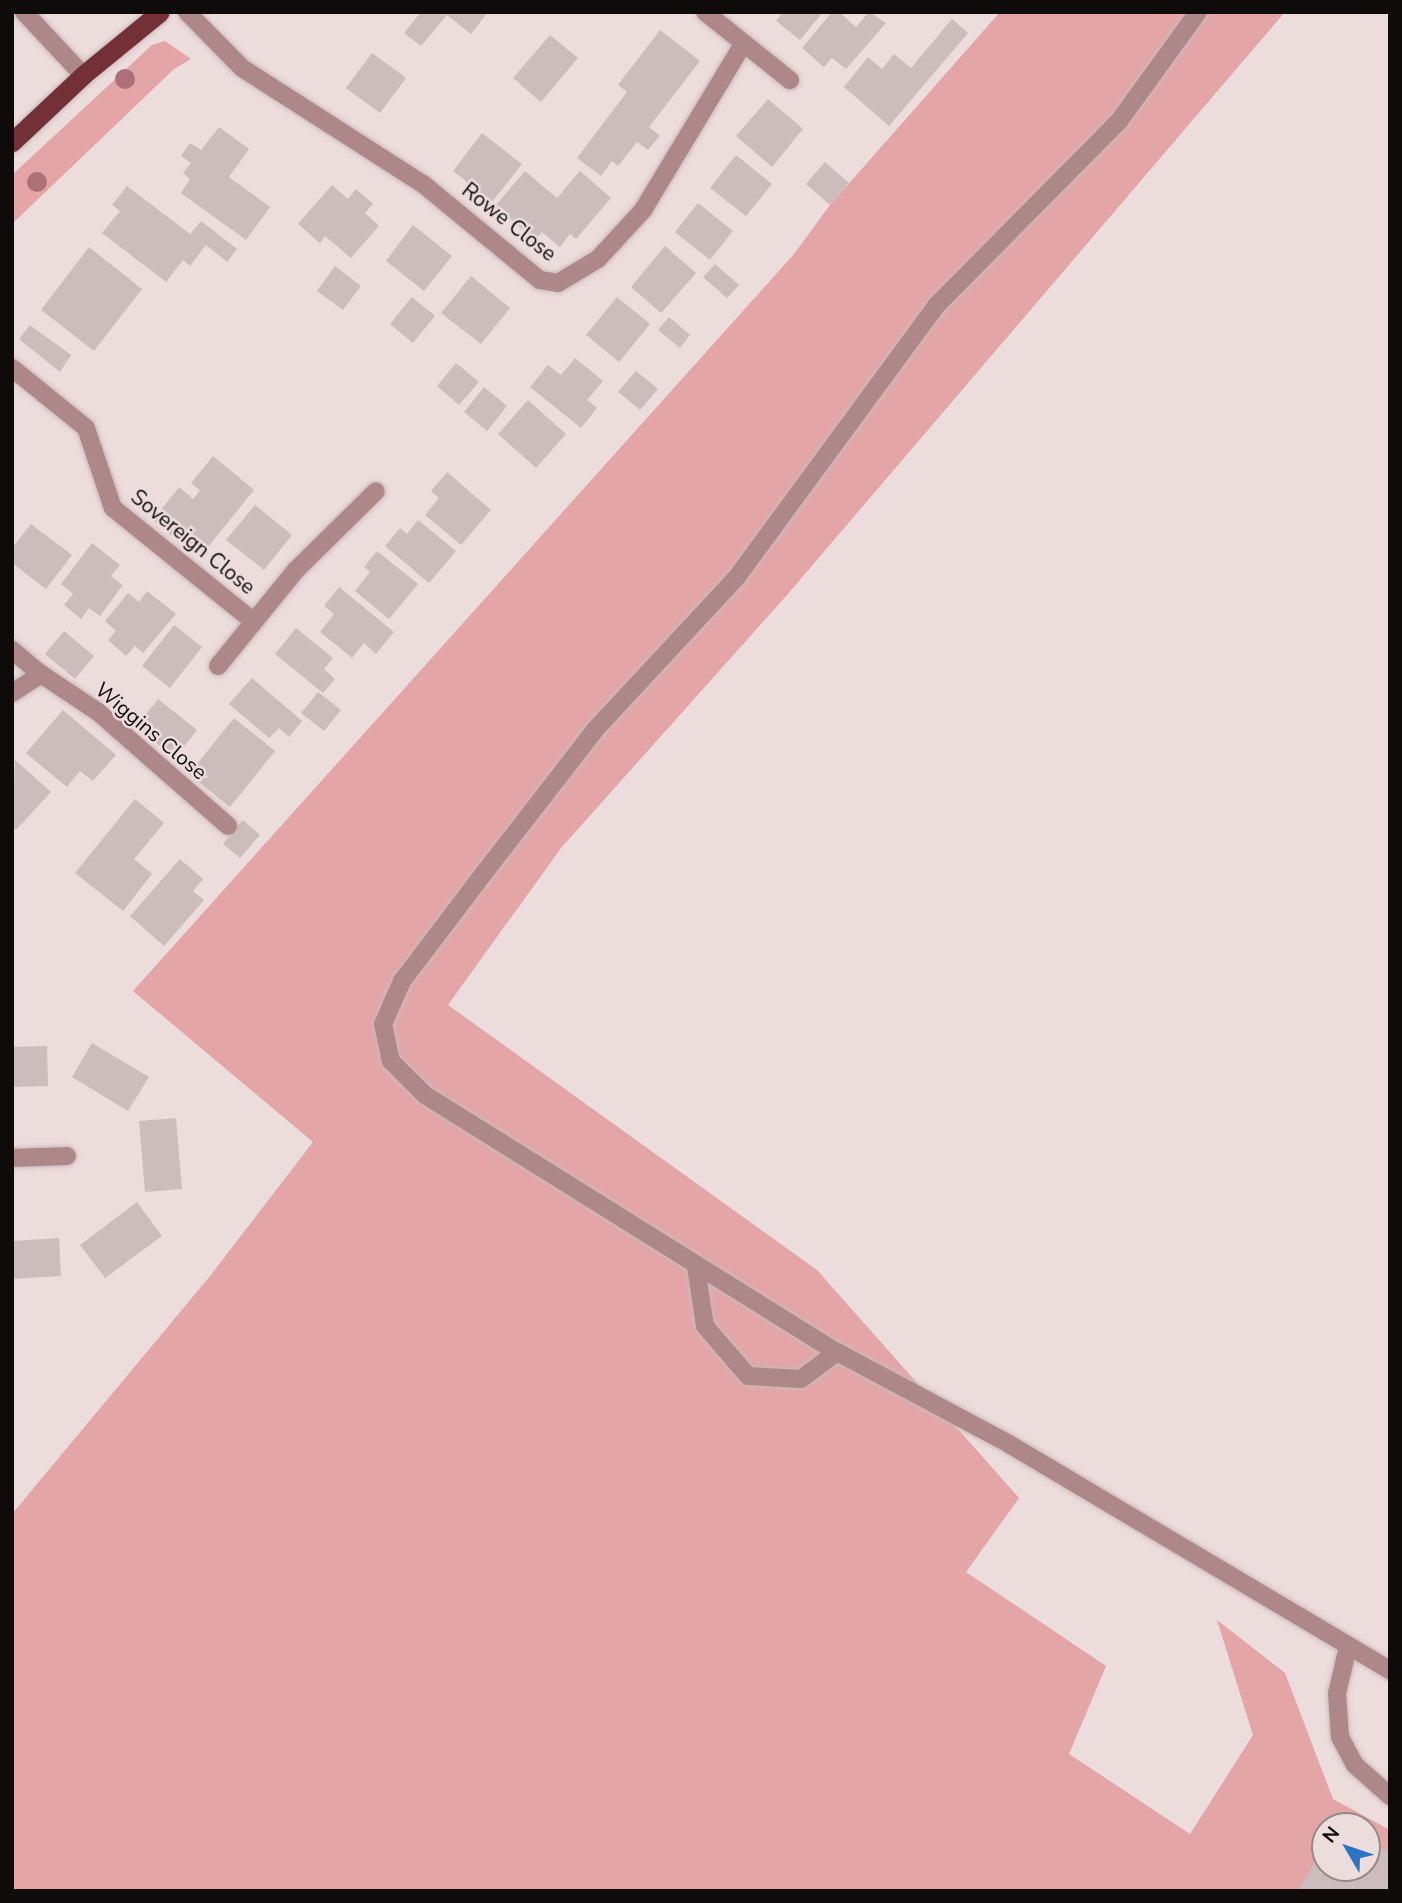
<!DOCTYPE html>
<html>
<head>
<meta charset="utf-8">
<style>
  body { margin:0 }
  #map { position:relative; width:1402px; height:1903px; overflow:hidden; background:#eddcdc; font-family:"Nunito Sans",sans-serif }
  div>[style] { position:absolute }
  .green>* { inset:0; background:#e4a5a7 }
  .building>* { inset:0; background:#ccbcbc }
  .roads { filter:drop-shadow(0 0 2px #cabbbb) drop-shadow(0 0 2px #cabbbb) }
  .service>* { height:18px; margin:-9px; padding:0 9px; transform-origin:9px; border-radius:9px; background:#ae8889 }
  .minor>* { height:18px; margin:-9px; padding:0 9px; transform-origin:9px; border-radius:9px; background:#ae8889 }
  .trunk>* { height:19px; margin:-9.5px; padding:0 9.5px; transform-origin:9.5px; border-radius:9.5px; background:#733036 }
  .trees>* { width:20px; height:20px; margin:-10px; border-radius:50%; background:#ad6f78 }
  span { translate:-50% -50%; white-space:nowrap; text-align:center; line-height:1.15; -webkit-text-stroke:5px #eddcdc; paint-order:stroke }
  .street-label { font-size:21px; color:#100b0b }
  .frame { position:absolute; inset:0; border:14px solid #100b0b; pointer-events:none }
  .north { position:absolute; left:1311px; top:1812px; width:70px; height:70px; box-sizing:border-box; background:#eddcdc; border:2px solid #958888; border-radius:50%; rotate:309deg; font-size:19px; font-weight:700; line-height:28px; text-align:center; color:#100b0b }
  .north::after { content:''; display:block; margin:auto; width:24px; height:32px; background:#2b74c4; clip-path:polygon(50% 0,100% 100%,50% 72%,0 100%) }
</style>
</head>
<body>
<div id="map">
  <div class="green">
    <div style="clip-path:polygon(evenodd,1000px 12px,1285px 12px,787px 595px,561px 848px,448px 1005px,817px 1270px,1019px 1498px,966px 1572px,1106px 1666px,1069px 1754px,1190px 1834px,1253px 1735px,1217px 1620px,1285px 1673px,1333px 1799px,1390px 1830px,1390px 1891px,12px 1891px,12px 1514px,210px 1276px,313px 1142px,133px 991px,794px 254px,830px 205px,1000px 12px,1325px 1826px,1367px 1826px,1367px 1868px,1325px 1868px,1325px 1826px)"></div>
    <div style="clip-path:polygon(165px 41px,191px 59px,174px 69px,12px 224px,12px 175px,152px 45px)"></div>
  </div>
  <div class="building">
    <div style="clip-path:polygon(421px 12px,488px 12px,471px 34px,447px 15px,421px 46px,404px 33px)"></div>
    <div style="clip-path:polygon(783px 12px,823px 12px,800px 40px,776px 21px)"></div>
    <div style="clip-path:polygon(832px 12px,839px 12px,856px 27px,869px 12px,886px 23px,846px 69px,832px 58px,824px 67px,802px 48px)"></div>
    <div style="clip-path:polygon(952px 19px,968px 33px,889px 126px,844px 87px,868px 57px,882px 69px,894px 54px,911px 68px)"></div>
    <div style="clip-path:polygon(660px 30px,700px 61px,649px 127px,660px 136px,648px 150px,637px 142px,618px 166px,612px 161px,601px 176px,577px 158px,627px 92px,618px 85px)"></div>
    <div style="clip-path:polygon(550px 35px,578px 58px,541px 102px,513px 78px)"></div>
    <div style="clip-path:polygon(372px 53px,406px 78px,380px 113px,346px 88px)"></div>
    <div style="clip-path:polygon(768px 99px,803px 129px,772px 167px,736px 136px)"></div>
    <div style="clip-path:polygon(219px 127px,249px 149px,229px 177px,270px 207px,246px 240px,181px 193px,190px 179px,183px 173px,191px 163px,181px 156px,190px 143px,201px 150px)"></div>
    <div style="clip-path:polygon(482px 133px,522px 164px,492px 202px,453px 171px)"></div>
    <div style="clip-path:polygon(736px 155px,772px 184px,746px 216px,710px 188px)"></div>
    <div style="clip-path:polygon(825px 162px,849px 183px,830px 205px,806px 184px)"></div>
    <div style="clip-path:polygon(525px 171px,557px 198px,580px 171px,611px 198px,576px 239px,570px 234px,560px 247px,542px 232px,535px 240px,495px 206px)"></div>
    <div style="clip-path:polygon(332px 185px,348px 199px,356px 189px,373px 204px,365px 213px,379px 226px,351px 258px,325px 236px,320px 243px,298px 224px)"></div>
    <div style="clip-path:polygon(127px 186px,190px 234px,201px 221px,237px 249px,227px 262px,206px 245px,190px 266px,183px 260px,166px 282px,102px 233px,120px 211px,112px 205px)"></div>
    <div style="clip-path:polygon(698px 203px,733px 231px,710px 260px,675px 232px)"></div>
    <div style="clip-path:polygon(413px 225px,452px 256px,424px 291px,386px 261px)"></div>
    <div style="clip-path:polygon(665px 246px,696px 273px,661px 313px,631px 287px)"></div>
    <div style="clip-path:polygon(89px 247px,142px 289px,94px 351px,41px 310px)"></div>
    <div style="clip-path:polygon(715px 264px,739px 285px,727px 298px,703px 277px)"></div>
    <div style="clip-path:polygon(335px 266px,361px 286px,343px 310px,317px 291px)"></div>
    <div style="clip-path:polygon(471px 276px,510px 308px,481px 344px,441px 313px)"></div>
    <div style="clip-path:polygon(412px 297px,435px 316px,413px 343px,390px 324px)"></div>
    <div style="clip-path:polygon(617px 297px,650px 324px,619px 362px,586px 335px)"></div>
    <div style="clip-path:polygon(669px 317px,690px 335px,680px 348px,658px 330px)"></div>
    <div style="clip-path:polygon(30px 325px,71px 355px,60px 372px,19px 339px)"></div>
    <div style="clip-path:polygon(575px 358px,603px 381px,587px 400px,597px 408px,581px 428px,530px 387px,548px 365px,561px 375px)"></div>
    <div style="clip-path:polygon(456px 363px,479px 382px,459px 405px,437px 386px)"></div>
    <div style="clip-path:polygon(636px 371px,658px 389px,640px 410px,618px 392px)"></div>
    <div style="clip-path:polygon(484px 387px,507px 406px,487px 431px,464px 412px)"></div>
    <div style="clip-path:polygon(528px 400px,566px 434px,536px 468px,498px 434px)"></div>
    <div style="clip-path:polygon(213px 456px,254px 490px,199px 558px,153px 520px,179px 487px,193px 499px,200px 490px,191px 483px)"></div>
    <div style="clip-path:polygon(447px 472px,491px 510px,461px 545px,425px 515px,439px 498px,431px 491px)"></div>
    <div style="clip-path:polygon(255px 505px,292px 535px,264px 570px,226px 540px)"></div>
    <div style="clip-path:polygon(418px 520px,456px 551px,429px 583px,385px 546px,400px 528px,407px 534px)"></div>
    <div style="clip-path:polygon(31px 524px,72px 555px,46px 589px,12px 563px,12px 548px)"></div>
    <div style="clip-path:polygon(92px 543px,120px 565px,111px 576px,123px 585px,100px 616px,89px 608px,81px 619px,64px 605px,73px 594px,61px 584px)"></div>
    <div style="clip-path:polygon(377px 551px,418px 584px,389px 619px,355px 591px,370px 572px,364px 567px)"></div>
    <div style="clip-path:polygon(339px 587px,394px 632px,376px 654px,364px 643px,352px 658px,320px 632px,334px 614px,324px 606px)"></div>
    <div style="clip-path:polygon(147px 591px,176px 614px,143px 653px,135px 646px,126px 656px,108px 640px,116px 631px,105px 621px,128px 593px,139px 602px)"></div>
    <div style="clip-path:polygon(174px 625px,202px 647px,170px 688px,142px 666px)"></div>
    <div style="clip-path:polygon(296px 628px,333px 658px,324px 669px,335px 679px,323px 693px,275px 654px)"></div>
    <div style="clip-path:polygon(64px 631px,94px 656px,75px 679px,45px 654px)"></div>
    <div style="clip-path:polygon(252px 678px,302px 721px,289px 737px,279px 728px,269px 738px,229px 704px)"></div>
    <div style="clip-path:polygon(318px 692px,341px 710px,324px 731px,301px 713px)"></div>
    <div style="clip-path:polygon(158px 699px,197px 730px,175px 758px,136px 727px)"></div>
    <div style="clip-path:polygon(63px 710px,116px 755px,93px 781px,80px 771px,67px 787px,26px 753px)"></div>
    <div style="clip-path:polygon(234px 718px,275px 751px,230px 807px,189px 774px)"></div>
    <div style="clip-path:polygon(15px 760px,51px 792px,16px 830px,12px 827px)"></div>
    <div style="clip-path:polygon(135px 799px,164px 823px,134px 859px,152px 874px,123px 911px,75px 873px)"></div>
    <div style="clip-path:polygon(243px 820px,260px 835px,240px 858px,223px 844px)"></div>
    <div style="clip-path:polygon(180px 859px,203px 879px,193px 891px,204px 900px,164px 946px,130px 916px)"></div>
    <div style="clip-path:polygon(92px 1043px,149px 1077px,128px 1111px,72px 1077px)"></div>
    <div style="clip-path:polygon(47px 1046px,48px 1086px,12px 1087px,12px 1047px)"></div>
    <div style="clip-path:polygon(176px 1118px,182px 1189px,145px 1192px,139px 1121px)"></div>
    <div style="clip-path:polygon(137px 1202px,162px 1236px,105px 1278px,80px 1245px)"></div>
    <div style="clip-path:polygon(59px 1238px,61px 1276px,12px 1279px,12px 1241px)"></div>
    <div style="clip-path:polygon(1367px 1839px,1390px 1853px,1390px 1891px,1298px 1891px,1325px 1845px,1325px 1868px,1367px 1868px)"></div>
  </div>
  <div class="roads">
    <div class="service">
      <div style="left:1198px;top:12px;width:135px;rotate:125.9deg"></div>
      <div style="left:1119px;top:121px;width:260px;rotate:134.7deg"></div>
      <div style="left:936px;top:306px;width:336px;rotate:126.3deg"></div>
      <div style="left:737px;top:577px;width:209px;rotate:132.9deg"></div>
      <div style="left:595px;top:730px;width:191px;rotate:127.8deg"></div>
      <div style="left:478px;top:881px;width:126px;rotate:127.2deg"></div>
      <div style="left:402px;top:981px;width:47px;rotate:113.8deg"></div>
      <div style="left:383px;top:1024px;width:38px;rotate:78deg"></div>
      <div style="left:391px;top:1061px;width:48px;rotate:45deg"></div>
      <div style="left:425px;top:1095px;width:486px;rotate:32deg"></div>
      <div style="left:837px;top:1352px;width:195px;rotate:28.1deg"></div>
      <div style="left:1009px;top:1444px;width:443px;rotate:30.7deg"></div>
      <div style="left:296px;top:570px;width:112px;rotate:-44.6deg"></div>
      <div style="left:696px;top:1267px;width:60px;rotate:81.3deg"></div>
      <div style="left:705px;top:1326px;width:66px;rotate:49.3deg"></div>
      <div style="left:748px;top:1376px;width:53px;rotate:3.2deg"></div>
      <div style="left:801px;top:1379px;width:45px;rotate:-36.9deg"></div>
      <div style="left:1348px;top:1647px;width:47px;rotate:103.4deg"></div>
      <div style="left:1337px;top:1693px;width:44px;rotate:86.1deg"></div>
      <div style="left:1340px;top:1737px;width:32px;rotate:62deg"></div>
      <div style="left:1355px;top:1765px;width:47px;rotate:41.5deg"></div>
    </div>
    <div class="minor">
      <div style="left:24px;top:12px;width:86px;rotate:46.9deg"></div>
      <div style="left:187px;top:12px;width:78px;rotate:45.5deg"></div>
      <div style="left:242px;top:68px;width:215px;rotate:32.7deg"></div>
      <div style="left:423px;top:184px;width:151px;rotate:39.4deg"></div>
      <div style="left:540px;top:280px;width:18px;rotate:9deg"></div>
      <div style="left:558px;top:283px;width:47px;rotate:-31deg"></div>
      <div style="left:598px;top:259px;width:67px;rotate:-47.4deg"></div>
      <div style="left:643px;top:210px;width:194px;rotate:-58.9deg"></div>
      <div style="left:705px;top:12px;width:109px;rotate:38.7deg"></div>
      <div style="left:12px;top:368px;width:95px;rotate:39deg"></div>
      <div style="left:86px;top:428px;width:84px;rotate:71.4deg"></div>
      <div style="left:113px;top:508px;width:179px;rotate:38.9deg"></div>
      <div style="left:12px;top:650px;width:38px;rotate:40deg"></div>
      <div style="left:218px;top:666px;width:124px;rotate:-50.9deg"></div>
      <div style="left:12px;top:693px;width:35px;rotate:-33deg"></div>
      <div style="left:41px;top:674px;width:69px;rotate:33.7deg"></div>
      <div style="left:98px;top:712px;width:173px;rotate:41.2deg"></div>
      <div style="left:12px;top:1158px;width:55px;rotate:-2.1deg"></div>
    </div>
    <div class="trunk">
      <div style="left:12px;top:142px;width:98px;rotate:-43.3deg"></div>
      <div style="left:83px;top:75px;width:99px;rotate:-39.3deg"></div>
    </div>
  </div>
  <div class="trees">
    <div style="left:125px;top:79px"></div>
    <div style="left:37px;top:182px"></div>
  </div>
  <div class="street-label">
    <span style="left:509px;top:222px;rotate:38deg">Rowe Close</span>
    <span style="left:193px;top:542px;rotate:39deg">Sovereign Close</span>
    <span style="left:151px;top:731px;rotate:40deg">Wiggins Close</span>
  </div>
  <div class="frame"></div>
  <div class="north">N</div>
</div>
</body>
</html>
